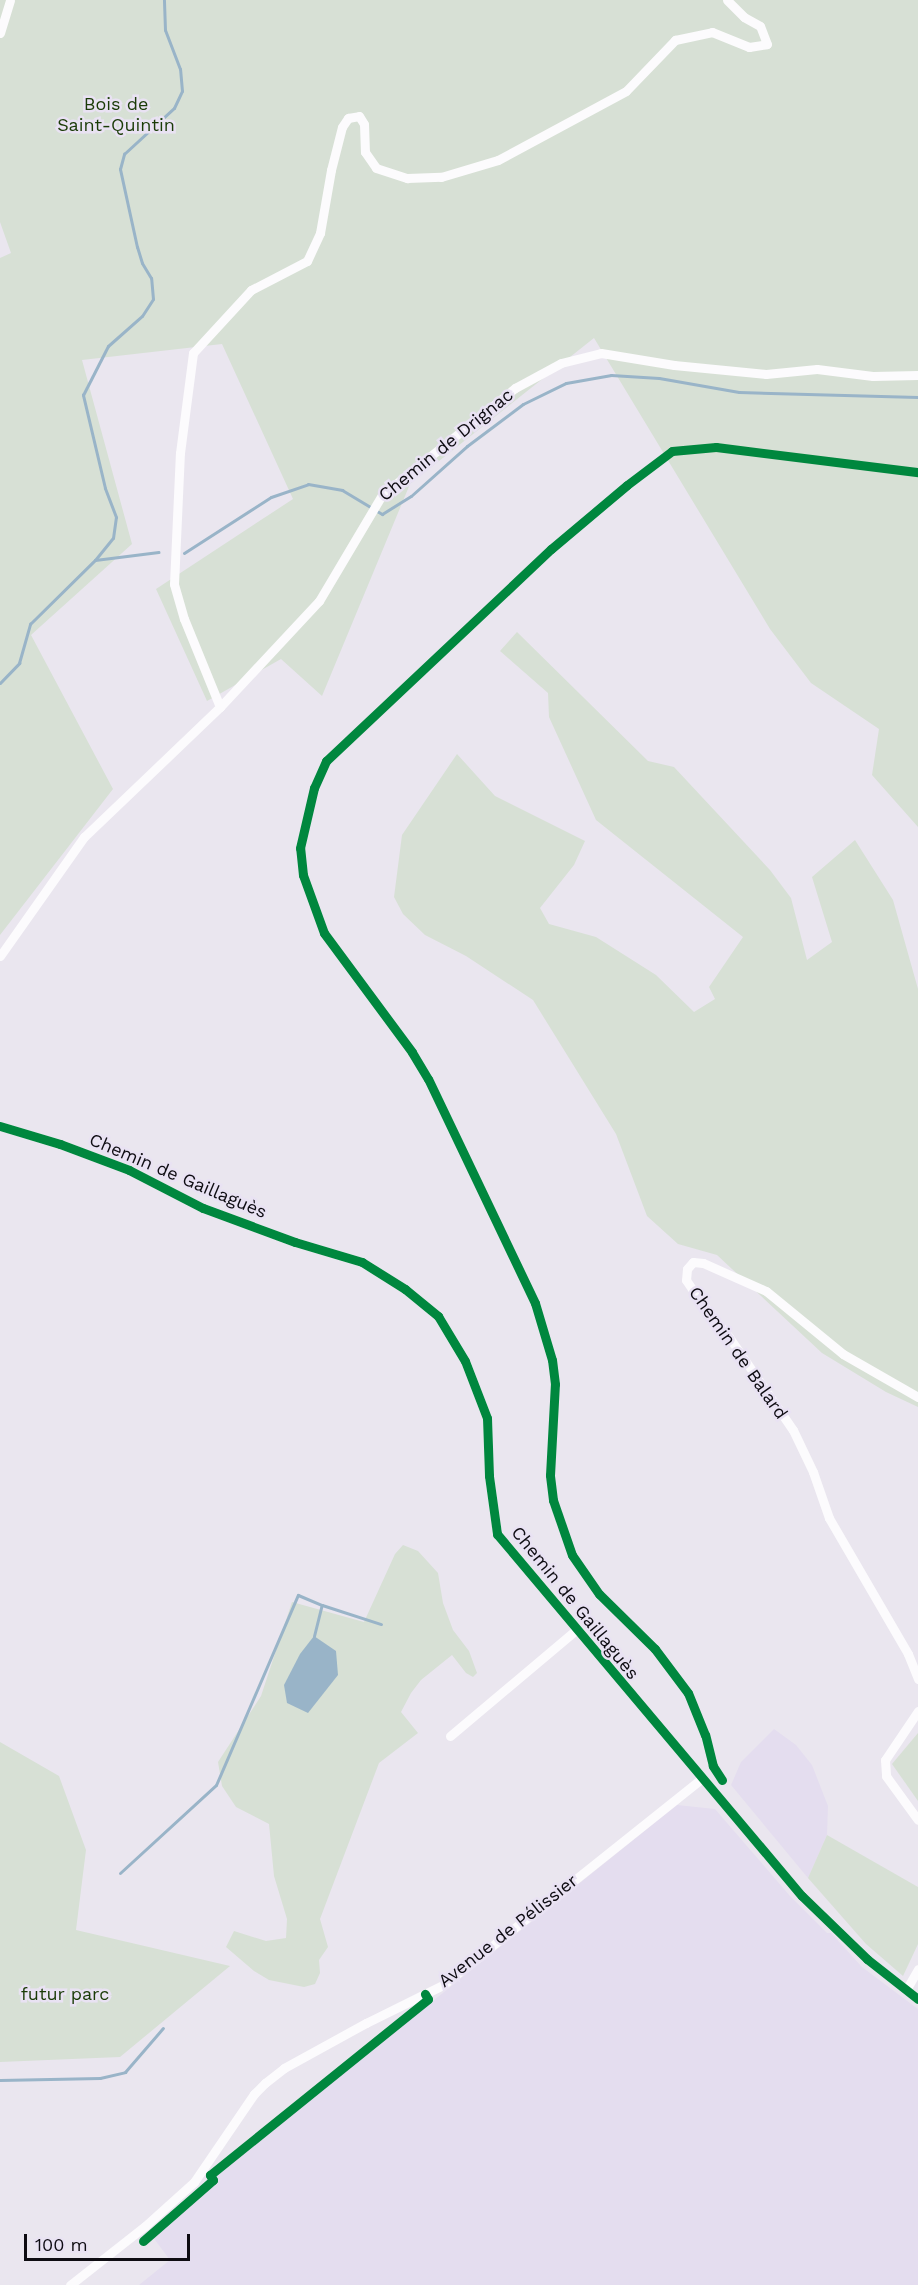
<!DOCTYPE html>
<html>
<head>
<meta charset="utf-8">
<style>
  body { margin:0 }
  #map { position:relative; width:918px; height:2285px; overflow:hidden; background:#eae6ef; font-family:"Work Sans",sans-serif }
  div>[style] { position:absolute }
  .built>* { inset:0; background:#e4ddef }
  .green>* { inset:0; background:#d7e0d5 }
  .water>* { inset:0; background:#99b4c8 }
  .stream>* { height:3px; margin:-1.5px; padding:0 1.5px; transform-origin:1.5px; border-radius:1.5px; background:#99b4c8 }
  .street>* { height:9px; margin:-4.5px; padding:0 4.5px; transform-origin:4.5px; border-radius:4.5px; background:#fcfbfd }
  .cycleway>* { height:9px; margin:-4.5px; padding:0 4.5px; transform-origin:4.5px; border-radius:4.5px; background:#00873e }
  span { translate:-50% -50%; white-space:nowrap; text-align:center; line-height:1.15; -webkit-text-stroke:5px #e9e2f3; paint-order:stroke }
  .park-label { font-size:18px; color:#1a3b07 }
  .street-label { font-size:18px; color:#0e0c12 }
  .scale { position:absolute; left:24px; top:2234px; width:166px; height:27px; box-sizing:border-box; border:3px solid #0e0c12; border-top:0; padding-left:8px; font-size:18px; line-height:21px; white-space:nowrap; color:#0e0c12; -webkit-text-stroke:4px #e9e2f3; paint-order:stroke }
</style>
</head>
<body>
<div id="map">
  <div class="built">
    <div style="clip-path:polygon(774px 1729px,796px 1745px,812px 1765px,828px 1806px,827px 1835px,808px 1878px,731px 1785px,741px 1762px)"></div>
    <div style="clip-path:polygon(677px 1805px,715px 1809px,790px 1896px,827px 1933px,831px 1933px,862px 1967px,918px 2009px,918px 2285px,139px 2285px,170px 2260px,152px 2236px,218px 2181px,215px 2176px)"></div>
  </div>
  <div class="green">
    <div style="clip-path:polygon(0 0,918px 0,918px 827px,872px 775px,879px 729px,811px 683px,770px 629px,594px 338px,410px 484px,322px 696px,281px 659px,207px 701px,156px 589px,293px 499px,222px 344px,82px 360px,132px 544px,31px 635px,113px 789px,0 935px,0 258px,11px 253px,0 222px)"></div>
    <div style="clip-path:polygon(517px 632px,648px 761px,674px 767px,770px 870px,791px 898px,807px 960px,832px 942px,812px 877px,855px 840px,893px 900px,918px 989px,918px 1407px,886px 1392px,822px 1353px,717px 1255px,678px 1244px,647px 1216px,616px 1134px,533px 1000px,466px 956px,425px 935px,403px 914px,394px 897px,402px 835px,457px 754px,495px 796px,585px 841px,574px 865px,540px 908px,549px 924px,596px 937px,656px 975px,694px 1012px,715px 999px,709px 987px,743px 937px,596px 820px,549px 717px,548px 693px,500px 651px)"></div>
    <div style="clip-path:polygon(403px 1545px,418px 1551px,438px 1573px,443px 1603px,453px 1630px,469px 1651px,477px 1673px,473px 1677px,466px 1673px,452px 1655px,421px 1680px,411px 1693px,401px 1712px,418px 1733px,379px 1763px,320px 1919px,328px 1947px,319px 1960px,320px 1973px,315px 1984px,304px 1987px,269px 1980px,254px 1971px,226px 1947px,234px 1931px,266px 1941px,286px 1938px,287px 1919px,274px 1876px,269px 1824px,236px 1807px,222px 1786px,218px 1762px,261px 1696px,292px 1602px,364px 1622px,395px 1554px)"></div>
    <div style="clip-path:polygon(918px 1733px,918px 1801px,892px 1764px)"></div>
    <div style="clip-path:polygon(0 1742px,59px 1776px,86px 1850px,76px 1930px,230px 1966px,120px 2057px,0 2062px)"></div>
    <div style="clip-path:polygon(827px 1835px,918px 1887px,918px 1944px,903px 1976px,866px 1944px,808px 1878px)"></div>
  </div>
  <div class="water">
    <div style="clip-path:polygon(314px 1636px,336px 1651px,338px 1675px,308px 1713px,287px 1703px,284px 1685px,300px 1654px)"></div>
  </div>
  <div class="stream">
    <div style="left:184px;top:553px;width:103px;rotate:-32.8deg"></div>
    <div style="left:271px;top:497px;width:39px;rotate:-19deg"></div>
    <div style="left:308px;top:484px;width:35px;rotate:10deg"></div>
    <div style="left:342px;top:490px;width:47px;rotate:31deg"></div>
    <div style="left:382px;top:514px;width:34px;rotate:-32deg"></div>
    <div style="left:411px;top:496px;width:75px;rotate:-41.8deg"></div>
    <div style="left:467px;top:446px;width:70px;rotate:-36.9deg"></div>
    <div style="left:523px;top:404px;width:48px;rotate:-26deg"></div>
    <div style="left:566px;top:383px;width:46px;rotate:-10.1deg"></div>
    <div style="left:611px;top:375px;width:48px;rotate:3.6deg"></div>
    <div style="left:659px;top:378px;width:81px;rotate:9.9deg"></div>
    <div style="left:739px;top:392px;width:179px;rotate:1.6deg"></div>
    <div style="left:95px;top:560px;width:28px;rotate:-51deg"></div>
    <div style="left:113px;top:538px;width:21px;rotate:-82deg"></div>
    <div style="left:116px;top:517px;width:31px;rotate:-111deg"></div>
    <div style="left:105px;top:488px;width:96px;rotate:-103.3deg"></div>
    <div style="left:83px;top:395px;width:55px;rotate:-63deg"></div>
    <div style="left:108px;top:346px;width:45px;rotate:-41.4deg"></div>
    <div style="left:142px;top:316px;width:20px;rotate:-57deg"></div>
    <div style="left:153px;top:299px;width:21px;rotate:-95deg"></div>
    <div style="left:151px;top:278px;width:17px;rotate:-121deg"></div>
    <div style="left:142px;top:263px;width:17px;rotate:-107deg"></div>
    <div style="left:137px;top:247px;width:80px;rotate:-102.3deg"></div>
    <div style="left:120px;top:169px;width:16px;rotate:-75deg"></div>
    <div style="left:124px;top:154px;width:68px;rotate:-42.6deg"></div>
    <div style="left:174px;top:108px;width:19px;rotate:-65deg"></div>
    <div style="left:182px;top:91px;width:22px;rotate:-95deg"></div>
    <div style="left:180px;top:69px;width:42px;rotate:-111deg"></div>
    <div style="left:165px;top:30px;width:30px;rotate:-92deg"></div>
    <div style="left:0;top:683px;width:28px;rotate:-46deg"></div>
    <div style="left:19px;top:663px;width:41px;rotate:-74.2deg"></div>
    <div style="left:30px;top:624px;width:91px;rotate:-44.6deg"></div>
    <div style="left:95px;top:560px;width:64px;rotate:-7.1deg"></div>
    <div style="left:314px;top:1636px;width:32px;rotate:-76deg"></div>
    <div style="left:322px;top:1605px;width:62px;rotate:17.9deg"></div>
    <div style="left:120px;top:1873px;width:130px;rotate:-42.5deg"></div>
    <div style="left:216px;top:1785px;width:207px;rotate:-66.7deg"></div>
    <div style="left:298px;top:1595px;width:26px;rotate:23deg"></div>
    <div style="left:0;top:2080px;width:100px;rotate:-1.1deg"></div>
    <div style="left:100px;top:2078px;width:26px;rotate:-13deg"></div>
    <div style="left:125px;top:2072px;width:58px;rotate:-49.2deg"></div>
  </div>
  <div class="street">
    <div style="left:0;top:33px;width:34px;rotate:-73deg"></div>
    <div style="left:220px;top:707px;width:95px;rotate:-112.2deg"></div>
    <div style="left:184px;top:619px;width:36px;rotate:-106deg"></div>
    <div style="left:174px;top:584px;width:131px;rotate:-87.4deg"></div>
    <div style="left:180px;top:453px;width:101px;rotate:-82.6deg"></div>
    <div style="left:193px;top:353px;width:86px;rotate:-47.4deg"></div>
    <div style="left:251px;top:290px;width:63px;rotate:-27.4deg"></div>
    <div style="left:307px;top:261px;width:31px;rotate:-65deg"></div>
    <div style="left:320px;top:233px;width:64px;rotate:-80.1deg"></div>
    <div style="left:331px;top:170px;width:44px;rotate:-75.7deg"></div>
    <div style="left:342px;top:127px;width:11px;rotate:-56deg"></div>
    <div style="left:348px;top:118px;width:11px;rotate:-10deg"></div>
    <div style="left:359px;top:116px;width:9px;rotate:58deg"></div>
    <div style="left:364px;top:124px;width:28px;rotate:88deg"></div>
    <div style="left:365px;top:152px;width:19px;rotate:55deg"></div>
    <div style="left:376px;top:168px;width:33px;rotate:18deg"></div>
    <div style="left:407px;top:178px;width:34px;rotate:-2deg"></div>
    <div style="left:441px;top:177px;width:59px;rotate:-16.6deg"></div>
    <div style="left:498px;top:160px;width:145px;rotate:-28.3deg"></div>
    <div style="left:626px;top:91px;width:71px;rotate:-46.1deg"></div>
    <div style="left:675px;top:40px;width:38px;rotate:-12deg"></div>
    <div style="left:712px;top:32px;width:40px;rotate:22deg"></div>
    <div style="left:749px;top:47px;width:18px;rotate:-9deg"></div>
    <div style="left:767px;top:44px;width:19px;rotate:-111deg"></div>
    <div style="left:760px;top:26px;width:18px;rotate:-151deg"></div>
    <div style="left:744px;top:17px;width:24px;rotate:-135deg"></div>
    <div style="left:0;top:956px;width:146px;rotate:-54.8deg"></div>
    <div style="left:84px;top:837px;width:188px;rotate:-43.7deg"></div>
    <div style="left:220px;top:707px;width:145px;rotate:-47deg"></div>
    <div style="left:319px;top:601px;width:123px;rotate:-59.3deg"></div>
    <div style="left:382px;top:495px;width:171px;rotate:-38.8deg"></div>
    <div style="left:515px;top:388px;width:52px;rotate:-28.5deg"></div>
    <div style="left:561px;top:363px;width:41px;rotate:-14deg"></div>
    <div style="left:601px;top:353px;width:74px;rotate:9.3deg"></div>
    <div style="left:674px;top:365px;width:92px;rotate:5.6deg"></div>
    <div style="left:766px;top:374px;width:51px;rotate:-5.6deg"></div>
    <div style="left:817px;top:369px;width:56px;rotate:7.1deg"></div>
    <div style="left:873px;top:376px;width:45px;rotate:-1.3deg"></div>
    <div style="left:0;top:1126px;width:63px;rotate:16.7deg"></div>
    <div style="left:60px;top:1144px;width:74px;rotate:20.6deg"></div>
    <div style="left:129px;top:1170px;width:83px;rotate:27.2deg"></div>
    <div style="left:203px;top:1208px;width:98px;rotate:20.3deg"></div>
    <div style="left:295px;top:1242px;width:70px;rotate:16.6deg"></div>
    <div style="left:362px;top:1262px;width:51px;rotate:32.1deg"></div>
    <div style="left:405px;top:1289px;width:43px;rotate:39.3deg"></div>
    <div style="left:438px;top:1316px;width:52px;rotate:59deg"></div>
    <div style="left:465px;top:1361px;width:61px;rotate:68.9deg"></div>
    <div style="left:487px;top:1418px;width:58px;rotate:88deg"></div>
    <div style="left:489px;top:1476px;width:59px;rotate:82.1deg"></div>
    <div style="left:497px;top:1534px;width:473px;rotate:49.9deg"></div>
    <div style="left:802px;top:1896px;width:91px;rotate:44.1deg"></div>
    <div style="left:867px;top:1959px;width:65px;rotate:38.1deg"></div>
    <div style="left:918px;top:1397px;width:86px;rotate:-150.2deg"></div>
    <div style="left:843px;top:1354px;width:99px;rotate:-140.7deg"></div>
    <div style="left:766px;top:1291px;width:69px;rotate:-156deg"></div>
    <div style="left:703px;top:1263px;width:10px;rotate:-174deg"></div>
    <div style="left:693px;top:1262px;width:9px;rotate:131deg"></div>
    <div style="left:687px;top:1269px;width:11px;rotate:95deg"></div>
    <div style="left:686px;top:1280px;width:22px;rotate:56deg"></div>
    <div style="left:698px;top:1298px;width:50px;rotate:51.5deg"></div>
    <div style="left:729px;top:1337px;width:113px;rotate:55.5deg"></div>
    <div style="left:793px;top:1430px;width:47px;rotate:64.5deg"></div>
    <div style="left:813px;top:1472px;width:49px;rotate:70.8deg"></div>
    <div style="left:829px;top:1518px;width:157px;rotate:59.8deg"></div>
    <div style="left:908px;top:1654px;width:27px;rotate:68deg"></div>
    <div style="left:918px;top:1711px;width:59px;rotate:124deg"></div>
    <div style="left:885px;top:1760px;width:16px;rotate:86deg"></div>
    <div style="left:886px;top:1776px;width:54px;rotate:54deg"></div>
    <div style="left:450px;top:1736px;width:165px;rotate:-40.1deg"></div>
    <div style="left:906px;top:1990px;width:24px;rotate:-60deg"></div>
    <div style="left:70px;top:2285px;width:95px;rotate:-38.2deg"></div>
    <div style="left:145px;top:2226px;width:66px;rotate:-41.9deg"></div>
    <div style="left:194px;top:2182px;width:107px;rotate:-55.7deg"></div>
    <div style="left:254px;top:2094px;width:16px;rotate:-45deg"></div>
    <div style="left:265px;top:2083px;width:24px;rotate:-38deg"></div>
    <div style="left:284px;top:2068px;width:94px;rotate:-28.8deg"></div>
    <div style="left:366px;top:2023px;width:86px;rotate:-26.3deg"></div>
    <div style="left:443px;top:1985px;width:332px;rotate:-38.6deg"></div>
  </div>
  <div class="cycleway">
    <div style="left:0;top:1126px;width:63px;rotate:16.7deg"></div>
    <div style="left:60px;top:1144px;width:74px;rotate:20.6deg"></div>
    <div style="left:129px;top:1170px;width:83px;rotate:27.2deg"></div>
    <div style="left:203px;top:1208px;width:98px;rotate:20.3deg"></div>
    <div style="left:295px;top:1242px;width:70px;rotate:16.6deg"></div>
    <div style="left:362px;top:1262px;width:51px;rotate:32.1deg"></div>
    <div style="left:405px;top:1289px;width:43px;rotate:39.3deg"></div>
    <div style="left:438px;top:1316px;width:52px;rotate:59deg"></div>
    <div style="left:465px;top:1361px;width:61px;rotate:68.9deg"></div>
    <div style="left:487px;top:1418px;width:58px;rotate:88deg"></div>
    <div style="left:489px;top:1476px;width:59px;rotate:82.1deg"></div>
    <div style="left:497px;top:1534px;width:473px;rotate:49.9deg"></div>
    <div style="left:802px;top:1896px;width:91px;rotate:44.1deg"></div>
    <div style="left:867px;top:1959px;width:65px;rotate:38.1deg"></div>
    <div style="left:722px;top:1780px;width:17px;rotate:-123deg"></div>
    <div style="left:713px;top:1766px;width:32px;rotate:-104deg"></div>
    <div style="left:705px;top:1735px;width:45px;rotate:-112deg"></div>
    <div style="left:688px;top:1693px;width:55px;rotate:-126.9deg"></div>
    <div style="left:655px;top:1649px;width:78px;rotate:-135.5deg"></div>
    <div style="left:599px;top:1594px;width:47px;rotate:-124.7deg"></div>
    <div style="left:572px;top:1555px;width:58px;rotate:-109.1deg"></div>
    <div style="left:553px;top:1500px;width:25px;rotate:-97deg"></div>
    <div style="left:550px;top:1475px;width:91px;rotate:-86.9deg"></div>
    <div style="left:555px;top:1384px;width:24px;rotate:-97deg"></div>
    <div style="left:552px;top:1360px;width:59px;rotate:-106.6deg"></div>
    <div style="left:535px;top:1303px;width:248px;rotate:-115.5deg"></div>
    <div style="left:428px;top:1079px;width:31px;rotate:-121deg"></div>
    <div style="left:412px;top:1052px;width:148px;rotate:-126.5deg"></div>
    <div style="left:324px;top:933px;width:62px;rotate:-109.9deg"></div>
    <div style="left:303px;top:875px;width:27px;rotate:-96deg"></div>
    <div style="left:300px;top:848px;width:62px;rotate:-76.9deg"></div>
    <div style="left:314px;top:788px;width:30px;rotate:-66deg"></div>
    <div style="left:326px;top:761px;width:309px;rotate:-43.3deg"></div>
    <div style="left:551px;top:549px;width:99px;rotate:-40.1deg"></div>
    <div style="left:627px;top:485px;width:56px;rotate:-37.1deg"></div>
    <div style="left:672px;top:451px;width:44px;rotate:-5.2deg"></div>
    <div style="left:716px;top:447px;width:204px;rotate:7.1deg"></div>
    <div style="left:143px;top:2241px;width:93px;rotate:-41.1deg"></div>
    <div style="left:213px;top:2180px;width:6px;rotate:-121deg"></div>
    <div style="left:210px;top:2175px;width:280px;rotate:-38.9deg"></div>
    <div style="left:428px;top:1999px;width:6px;rotate:-121deg"></div>
  </div>
  <div class="park-label">
    <span style="left:116px;top:115px">Bois de<br>Saint-Quintin</span>
    <span style="left:65px;top:1994px">futur parc</span>
  </div>
  <div class="street-label">
    <span style="left:446px;top:445px;rotate:-39deg">Chemin de Drignac</span>
    <span style="left:178px;top:1176px;rotate:23deg">Chemin de Gaillaguès</span>
    <span style="left:738px;top:1353px;rotate:55deg">Chemin de Balard</span>
    <span style="left:575px;top:1603px;rotate:51deg">Chemin de Gaillaguès</span>
    <span style="left:508px;top:1931px;rotate:-38deg">Avenue de Pélissier</span>
  </div>
  <div class="scale">100 m</div>
</div>
</body>
</html>
